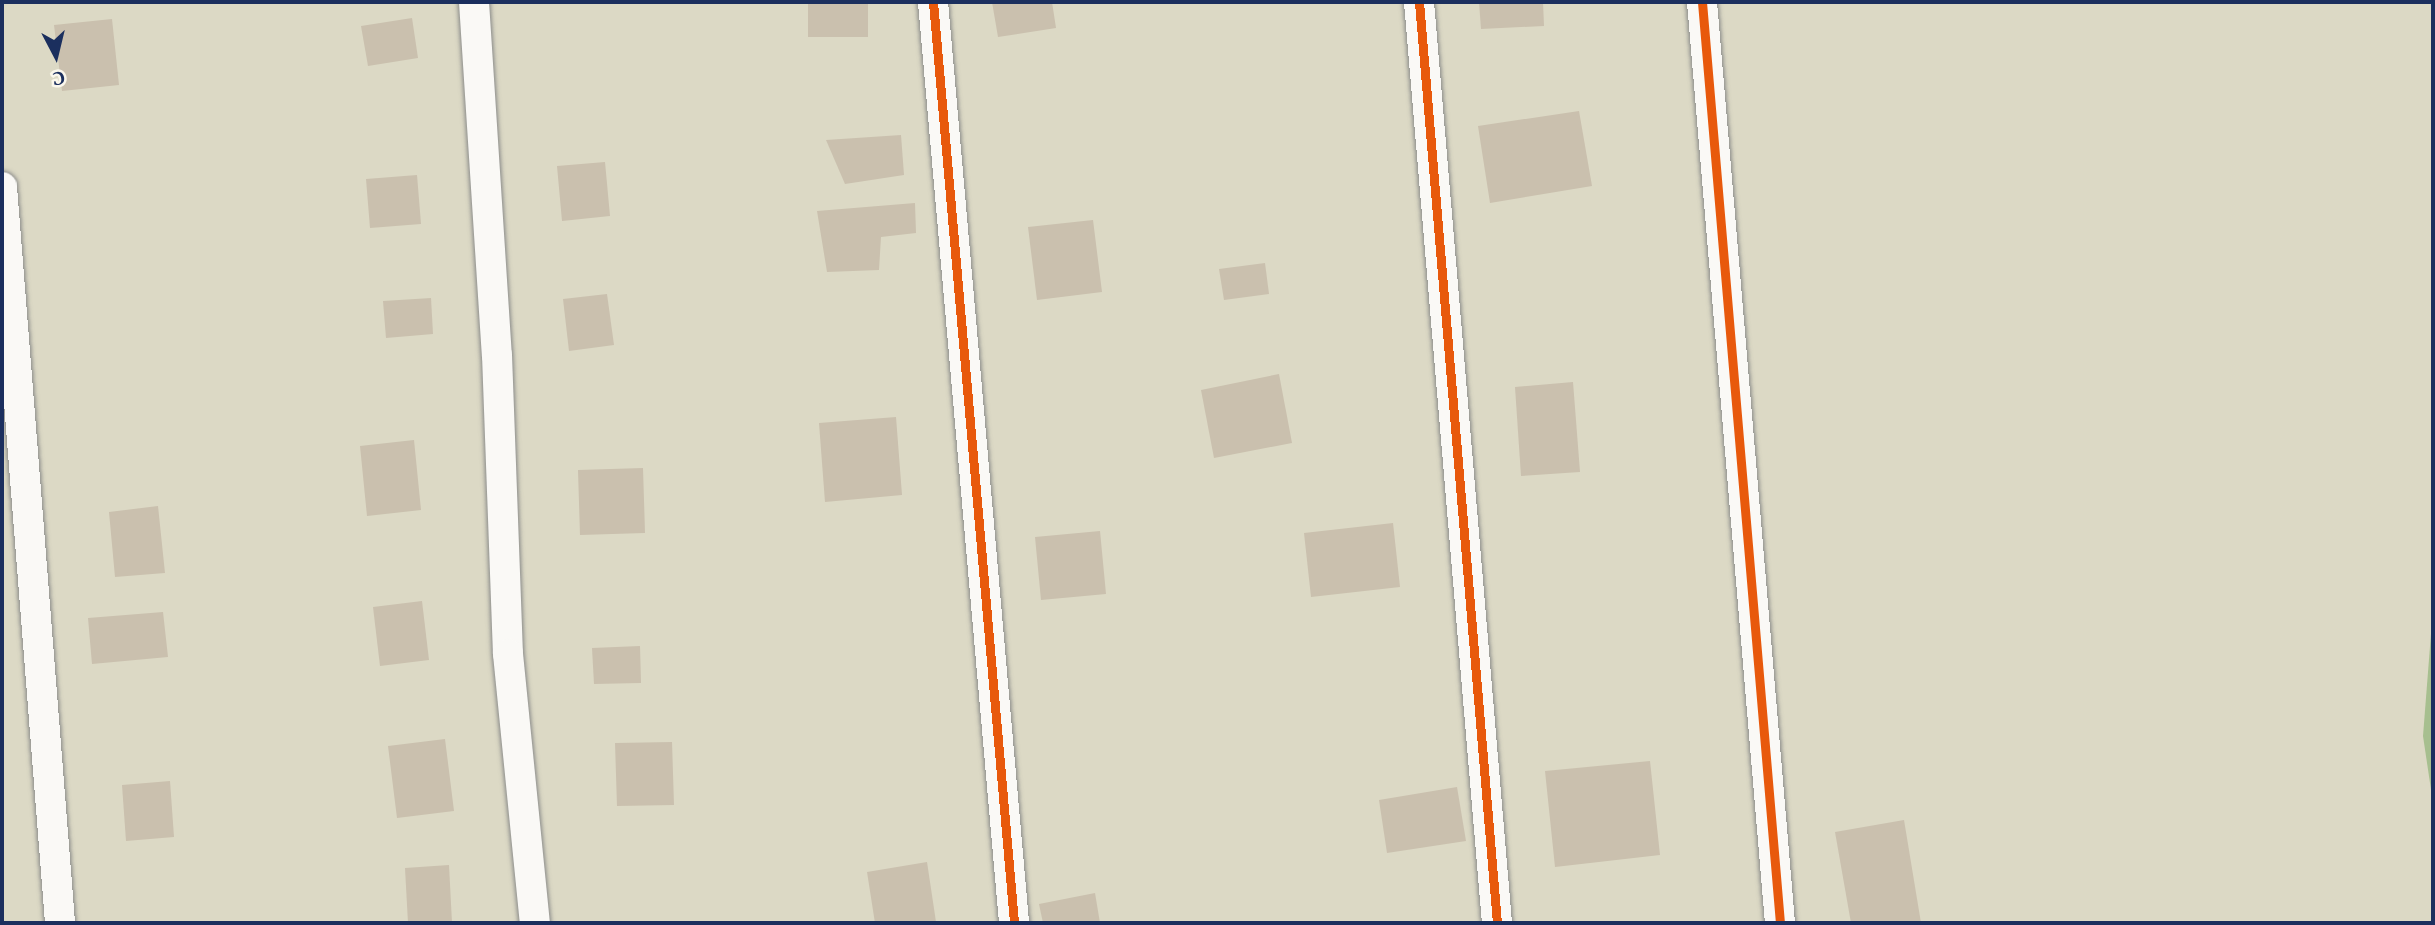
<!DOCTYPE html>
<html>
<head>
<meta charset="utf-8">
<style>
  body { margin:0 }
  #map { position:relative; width:2435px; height:925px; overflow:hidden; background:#dcd9c5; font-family:Vollkorn,serif }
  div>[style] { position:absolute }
  .forest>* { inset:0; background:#a7bf8f }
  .building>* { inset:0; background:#cac0ae }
  .roads { filter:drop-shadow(0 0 2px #8c8d8b) drop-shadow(0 0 2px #8c8d8b) }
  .minor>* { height:30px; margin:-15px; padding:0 15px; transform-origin:15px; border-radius:15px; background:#faf9f6 }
  .cycleway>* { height:9px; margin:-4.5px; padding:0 4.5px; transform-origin:4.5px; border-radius:4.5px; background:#e8590c }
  span { translate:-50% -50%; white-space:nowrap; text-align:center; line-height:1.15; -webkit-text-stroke:5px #fbf7ec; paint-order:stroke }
  .frame { position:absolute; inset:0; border:4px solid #1b2f5e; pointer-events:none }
  .north { position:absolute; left:21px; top:21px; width:70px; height:70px; -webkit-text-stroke:5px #fbf7ec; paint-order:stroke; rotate:173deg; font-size:19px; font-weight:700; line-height:28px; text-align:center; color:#1b2f5e }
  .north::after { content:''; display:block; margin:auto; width:24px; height:32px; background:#1b2f5e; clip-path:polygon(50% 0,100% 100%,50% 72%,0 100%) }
</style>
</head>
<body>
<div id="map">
  <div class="forest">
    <div style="clip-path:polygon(2433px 608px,2433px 803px,2423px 736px)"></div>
  </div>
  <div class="building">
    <div style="clip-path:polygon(808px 2px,868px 2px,868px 37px,808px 37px)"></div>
    <div style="clip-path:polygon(992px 2px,1052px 2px,1056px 28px,998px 37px)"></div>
    <div style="clip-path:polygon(1479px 2px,1543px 2px,1544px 26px,1481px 29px)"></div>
    <div style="clip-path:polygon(412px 18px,418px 58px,368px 66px,361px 26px)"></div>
    <div style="clip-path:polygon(112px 19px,119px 85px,62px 91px,54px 25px)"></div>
    <div style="clip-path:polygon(1579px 111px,1592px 186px,1490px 203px,1478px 126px)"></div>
    <div style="clip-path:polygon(901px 135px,904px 175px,845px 184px,826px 140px)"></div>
    <div style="clip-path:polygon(605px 162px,610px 216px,562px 221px,557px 166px)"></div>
    <div style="clip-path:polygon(417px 175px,421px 224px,370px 228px,366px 179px)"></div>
    <div style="clip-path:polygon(915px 203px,916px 233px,881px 237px,879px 270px,827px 272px,817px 211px)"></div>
    <div style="clip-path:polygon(1093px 220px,1102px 292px,1037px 300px,1028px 227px)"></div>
    <div style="clip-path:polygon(1265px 263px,1269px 294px,1224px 300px,1219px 269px)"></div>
    <div style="clip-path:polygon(607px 294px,614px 345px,569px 351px,563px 299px)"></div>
    <div style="clip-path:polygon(431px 298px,433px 334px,386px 338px,383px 301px)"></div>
    <div style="clip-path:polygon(1279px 374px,1292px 443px,1214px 458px,1201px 390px)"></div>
    <div style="clip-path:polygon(1573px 382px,1580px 472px,1521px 476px,1515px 387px)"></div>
    <div style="clip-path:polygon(896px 417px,902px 495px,825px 502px,819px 423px)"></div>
    <div style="clip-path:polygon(414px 440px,421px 510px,367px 516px,360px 446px)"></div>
    <div style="clip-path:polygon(643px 468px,645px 533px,580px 535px,578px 470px)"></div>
    <div style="clip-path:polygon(158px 506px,165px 573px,115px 577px,109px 512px)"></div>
    <div style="clip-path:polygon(1393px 523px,1400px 587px,1311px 597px,1304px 533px)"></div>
    <div style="clip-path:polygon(1100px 531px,1106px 594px,1041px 600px,1035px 537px)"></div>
    <div style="clip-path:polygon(422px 601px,429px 660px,380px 666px,373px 607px)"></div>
    <div style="clip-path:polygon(163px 612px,168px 657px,92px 664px,88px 618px)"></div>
    <div style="clip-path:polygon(640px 646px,641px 683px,594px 684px,592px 648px)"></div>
    <div style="clip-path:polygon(445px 739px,454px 811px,397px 818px,388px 746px)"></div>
    <div style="clip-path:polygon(672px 742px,674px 805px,617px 806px,615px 743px)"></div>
    <div style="clip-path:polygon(1650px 761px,1660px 855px,1555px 867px,1545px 771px)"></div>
    <div style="clip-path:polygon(170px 781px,174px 837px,126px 841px,122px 785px)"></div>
    <div style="clip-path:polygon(1457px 787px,1466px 841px,1387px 853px,1379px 800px)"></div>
    <div style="clip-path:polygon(1904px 820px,1921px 923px,1851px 923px,1835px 832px)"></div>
    <div style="clip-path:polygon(927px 862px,936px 922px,875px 923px,867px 872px)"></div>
    <div style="clip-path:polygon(449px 865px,452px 923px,408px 923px,405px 868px)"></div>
    <div style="clip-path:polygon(1095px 893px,1100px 923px,1043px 923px,1039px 904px)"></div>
  </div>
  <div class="roads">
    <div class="minor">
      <div style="left:474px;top:2px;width:354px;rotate:86.3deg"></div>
      <div style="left:497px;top:355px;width:299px;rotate:87.9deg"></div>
      <div style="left:508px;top:654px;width:270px;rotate:84.3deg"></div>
      <div style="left:933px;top:2px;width:925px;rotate:84.97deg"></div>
      <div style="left:1419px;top:2px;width:924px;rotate:85.16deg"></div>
      <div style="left:1702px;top:2px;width:924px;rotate:85.16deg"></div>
      <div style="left:2px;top:187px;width:738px;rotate:85.49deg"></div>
    </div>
  </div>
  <div class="cycleway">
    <div style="left:933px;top:2px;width:925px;rotate:84.97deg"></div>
    <div style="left:1419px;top:2px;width:924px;rotate:85.16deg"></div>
    <div style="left:1702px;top:2px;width:924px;rotate:85.16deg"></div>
  </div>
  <div class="frame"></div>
  <div class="north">С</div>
</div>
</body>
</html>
